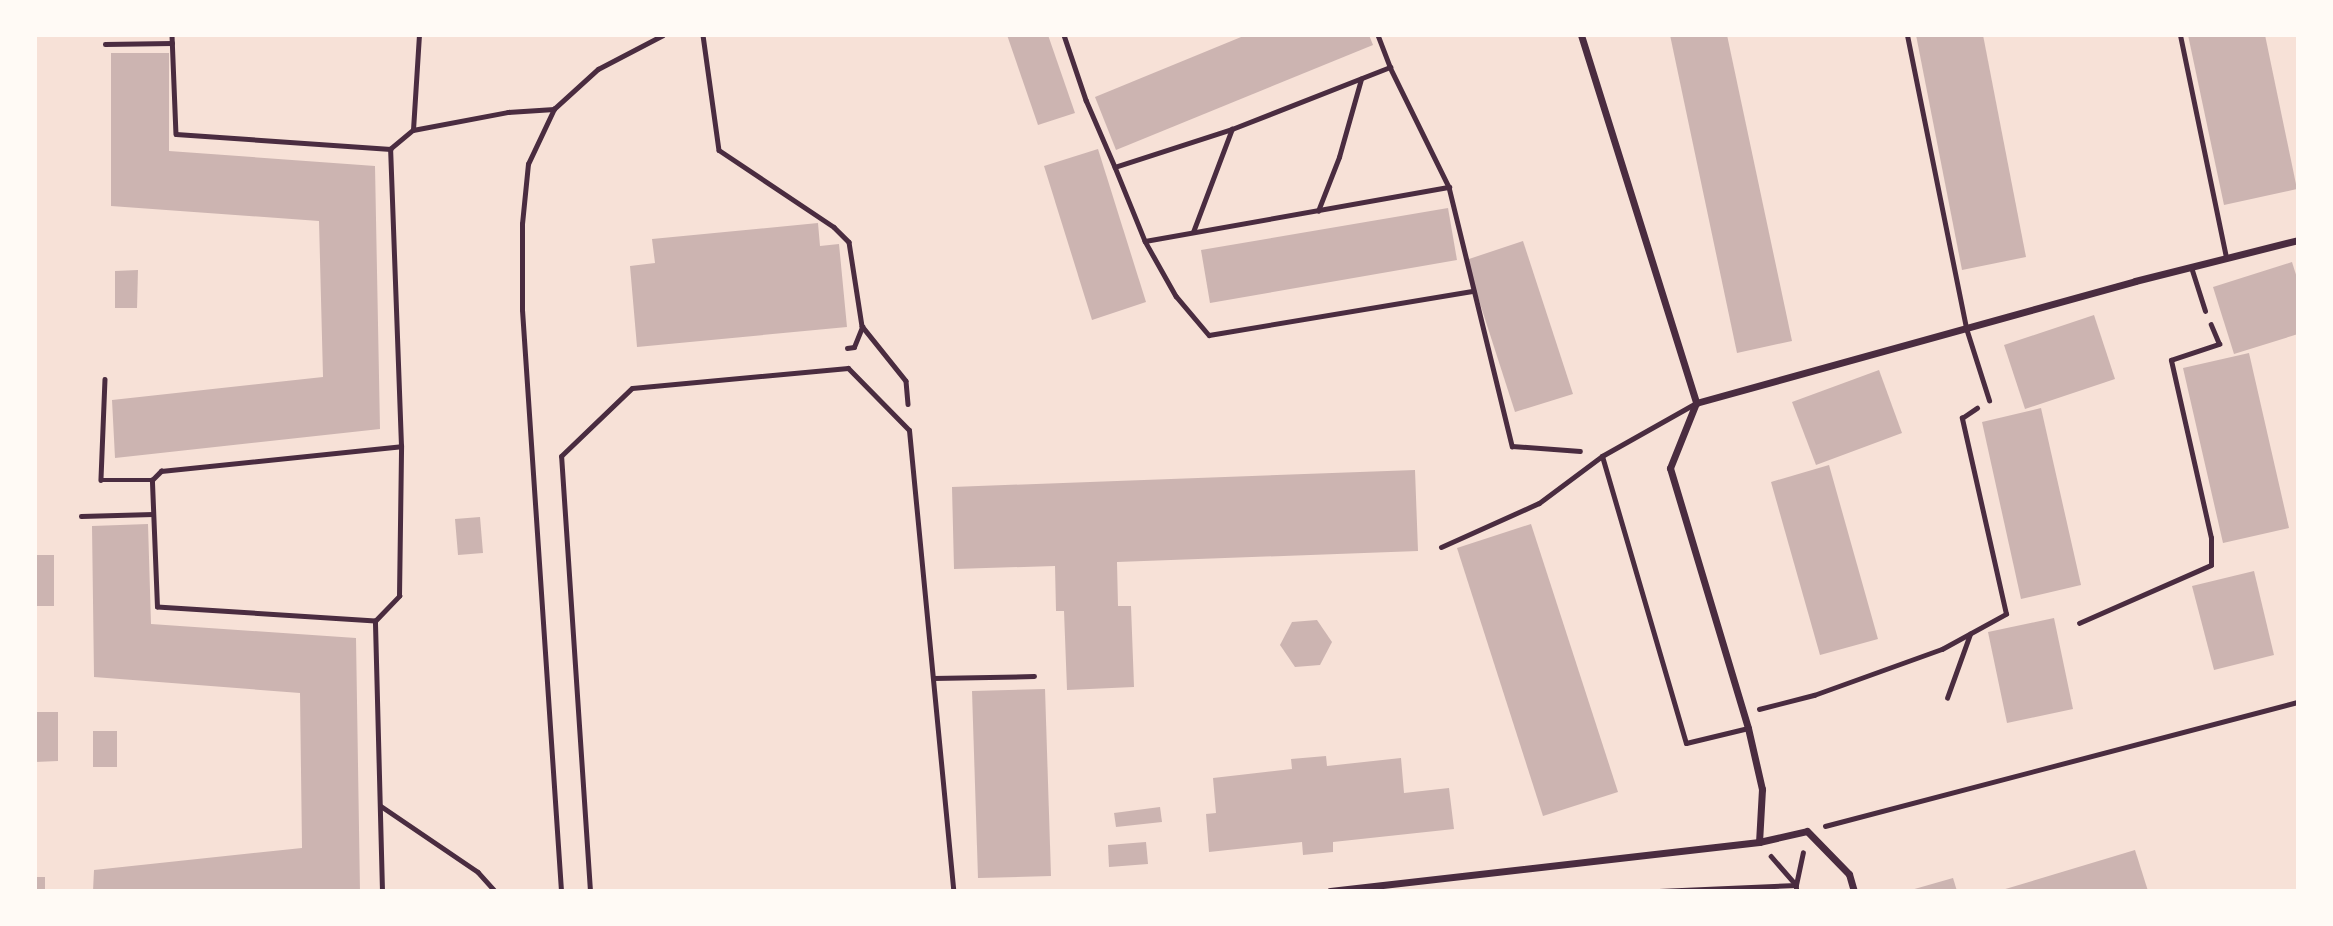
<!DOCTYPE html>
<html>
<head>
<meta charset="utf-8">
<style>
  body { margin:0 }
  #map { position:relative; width:2333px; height:926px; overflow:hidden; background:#f7e1d7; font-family:"Exo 2",sans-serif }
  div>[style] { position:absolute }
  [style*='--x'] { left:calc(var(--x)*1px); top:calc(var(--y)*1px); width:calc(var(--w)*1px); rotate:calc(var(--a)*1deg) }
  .building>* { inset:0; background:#ccb4b1 }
  .path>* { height:4.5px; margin:-2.25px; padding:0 2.25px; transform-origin:2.25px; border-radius:2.25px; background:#4a2c40 }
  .service>* { height:5px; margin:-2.5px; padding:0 2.5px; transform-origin:2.5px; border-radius:2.5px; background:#4a2c40 }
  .minor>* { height:7px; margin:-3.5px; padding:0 3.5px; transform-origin:3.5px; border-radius:3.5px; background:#4a2c40 }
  span { translate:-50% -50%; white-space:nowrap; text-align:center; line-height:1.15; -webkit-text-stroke:5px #fffaf5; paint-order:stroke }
  .frame { position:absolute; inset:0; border:37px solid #fffaf5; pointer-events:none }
</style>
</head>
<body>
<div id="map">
  <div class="building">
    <i style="clip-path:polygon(1007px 35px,1048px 35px,1075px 113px,1038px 125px)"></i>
    <i style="clip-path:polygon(1246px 35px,1369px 35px,1373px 45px,1116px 150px,1095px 97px)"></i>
    <i style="clip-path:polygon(1670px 35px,1727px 35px,1792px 341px,1737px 353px)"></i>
    <i style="clip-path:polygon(1916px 35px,1983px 35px,2026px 257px,1962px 270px)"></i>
    <i style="clip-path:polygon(2188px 35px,2265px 35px,2297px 189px,2224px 205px)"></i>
    <i style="clip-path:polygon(111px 53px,169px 53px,169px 151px,375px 166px,380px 429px,115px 458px,112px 400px,323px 377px,319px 221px,111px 206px)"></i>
    <i style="clip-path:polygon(1098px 149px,1146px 302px,1092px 320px,1044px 166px)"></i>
    <i style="clip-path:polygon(1448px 208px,1457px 260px,1210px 303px,1201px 250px)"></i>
    <i style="clip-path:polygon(818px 223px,820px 246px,839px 244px,847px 327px,637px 347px,630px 266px,655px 263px,652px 239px)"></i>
    <i style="clip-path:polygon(1523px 241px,1573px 394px,1515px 412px,1466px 260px)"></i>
    <i style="clip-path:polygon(2292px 262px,2298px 281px,2298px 334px,2234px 354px,2213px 287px)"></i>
    <i style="clip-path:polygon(138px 270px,137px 308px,115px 308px,115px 271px)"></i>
    <i style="clip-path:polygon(2094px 315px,2115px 379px,2025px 409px,2004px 345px)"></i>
    <i style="clip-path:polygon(2249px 353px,2289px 528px,2223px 543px,2183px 368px)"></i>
    <i style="clip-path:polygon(1879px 370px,1902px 433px,1816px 465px,1792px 402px)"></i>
    <i style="clip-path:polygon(2041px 408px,2081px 585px,2021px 599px,1982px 422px)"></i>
    <i style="clip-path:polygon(1829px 465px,1878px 639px,1820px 655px,1771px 482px)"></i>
    <i style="clip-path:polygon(1415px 470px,1418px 551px,1117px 562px,1118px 606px,1131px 606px,1134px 687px,1067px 690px,1064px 611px,1056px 611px,1055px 566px,954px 569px,952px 487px)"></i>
    <i style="clip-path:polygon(480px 517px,483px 553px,458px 555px,455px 519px)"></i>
    <i style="clip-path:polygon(148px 524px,151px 624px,356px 638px,360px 891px,93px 891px,94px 870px,302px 848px,300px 693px,94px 677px,92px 526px)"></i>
    <i style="clip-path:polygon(1531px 524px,1618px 792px,1543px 816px,1457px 548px)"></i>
    <i style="clip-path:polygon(35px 555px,54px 555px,54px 606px,35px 606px)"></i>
    <i style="clip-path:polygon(2254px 571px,2274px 655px,2214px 670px,2192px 586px)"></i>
    <i style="clip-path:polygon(2054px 618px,2073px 709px,2007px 723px,1988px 632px)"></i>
    <i style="clip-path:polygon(1317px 620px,1332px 642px,1320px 665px,1295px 667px,1280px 645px,1292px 622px)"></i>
    <i style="clip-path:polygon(1045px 689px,1051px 876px,978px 878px,972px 691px)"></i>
    <i style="clip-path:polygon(35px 712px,58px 712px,58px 761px,35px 762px)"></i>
    <i style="clip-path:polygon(93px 731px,117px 731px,117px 767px,93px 767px)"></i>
    <i style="clip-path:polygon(1326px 756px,1327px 766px,1401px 758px,1404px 793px,1449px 788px,1454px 829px,1333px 842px,1333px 852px,1303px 855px,1302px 842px,1209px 852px,1206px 814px,1216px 813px,1213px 778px,1292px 769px,1291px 759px)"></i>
    <i style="clip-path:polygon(1160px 807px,1162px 822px,1116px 827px,1114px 813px)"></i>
    <i style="clip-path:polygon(1146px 842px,1148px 864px,1109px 867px,1108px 845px)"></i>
    <i style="clip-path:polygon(2135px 850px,2148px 891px,2002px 891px,2002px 890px)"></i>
    <i style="clip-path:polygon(35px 877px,45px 877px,45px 891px,35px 891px)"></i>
    <i style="clip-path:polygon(1953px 878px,1957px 891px,1911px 891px,1911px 890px)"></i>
  </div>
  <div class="path">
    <i style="--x:172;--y:35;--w:99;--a:87.7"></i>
    <i style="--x:176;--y:134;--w:215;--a:4"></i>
    <i style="--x:703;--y:35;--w:116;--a:82.1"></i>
    <i style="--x:719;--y:150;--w:138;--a:33.8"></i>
    <i style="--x:834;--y:227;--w:21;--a:45"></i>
    <i style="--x:849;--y:242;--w:85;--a:81.2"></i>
    <i style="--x:862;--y:326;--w:70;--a:51.3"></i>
    <i style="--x:906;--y:381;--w:23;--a:85"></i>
    <i style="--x:1064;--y:35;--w:69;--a:71.3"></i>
    <i style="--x:1086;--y:100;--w:73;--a:66.6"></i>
    <i style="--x:1115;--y:167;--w:123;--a:-18"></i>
    <i style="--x:1232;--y:129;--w:170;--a:-21.4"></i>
    <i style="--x:1378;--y:35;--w:34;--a:69"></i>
    <i style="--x:1390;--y:67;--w:134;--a:63.8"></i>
    <i style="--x:1449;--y:187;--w:267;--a:76.3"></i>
    <i style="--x:1512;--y:446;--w:68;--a:4.2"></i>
    <i style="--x:105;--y:44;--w:67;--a:-0.9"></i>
    <i style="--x:413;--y:130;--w:97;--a:-10.7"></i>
    <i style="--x:508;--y:112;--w:46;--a:-3.7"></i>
    <i style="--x:1115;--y:167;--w:80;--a:67.9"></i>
    <i style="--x:1145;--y:241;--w:309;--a:-10.1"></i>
    <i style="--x:1318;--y:211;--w:58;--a:-68.7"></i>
    <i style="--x:1339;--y:157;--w:81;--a:-74.2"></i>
    <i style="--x:1193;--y:232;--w:110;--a:-69.3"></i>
    <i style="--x:1145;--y:241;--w:63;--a:60.6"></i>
    <i style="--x:1176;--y:296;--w:51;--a:49.8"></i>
    <i style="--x:1209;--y:335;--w:268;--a:-9.5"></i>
    <i style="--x:847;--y:348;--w:7;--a:-8"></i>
    <i style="--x:854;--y:347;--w:22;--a:-68"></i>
    <i style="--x:105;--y:379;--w:101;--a:92.3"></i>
    <i style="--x:101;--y:480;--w:51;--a:0"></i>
    <i style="--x:81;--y:516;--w:72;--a:-1.6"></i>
    <i style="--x:375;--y:621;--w:218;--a:-176.3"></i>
    <i style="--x:157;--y:607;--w:127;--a:-92.3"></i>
    <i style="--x:152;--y:480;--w:13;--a:-45"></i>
    <i style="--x:161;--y:471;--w:241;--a:-5.9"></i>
    <i style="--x:2079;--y:623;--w:144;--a:-23.7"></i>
    <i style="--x:2211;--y:565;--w:27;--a:-90"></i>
    <i style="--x:2211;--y:538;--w:182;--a:-102.7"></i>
    <i style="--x:2171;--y:360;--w:51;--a:-18.4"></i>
    <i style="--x:2219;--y:344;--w:21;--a:-113"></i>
    <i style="--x:1947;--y:698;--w:68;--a:-70.2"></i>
    <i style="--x:1759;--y:709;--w:57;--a:-14.3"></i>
    <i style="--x:1814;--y:695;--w:136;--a:-19.8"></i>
    <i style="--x:1942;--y:649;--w:73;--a:-28.7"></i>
    <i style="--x:2006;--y:614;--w:201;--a:-102.7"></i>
    <i style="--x:1962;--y:418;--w:18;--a:-34"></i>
    <i style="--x:381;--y:806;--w:117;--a:34.2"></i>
    <i style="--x:478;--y:872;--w:25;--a:48"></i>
    <i style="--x:1825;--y:826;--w:489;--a:-14.7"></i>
    <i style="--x:1771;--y:856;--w:38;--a:49"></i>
    <i style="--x:1796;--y:885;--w:6;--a:81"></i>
    <i style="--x:382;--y:891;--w:270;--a:-91.5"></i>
    <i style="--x:375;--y:621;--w:35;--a:-46"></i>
    <i style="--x:399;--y:596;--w:150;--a:-89.2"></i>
    <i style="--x:401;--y:446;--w:297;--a:-92.1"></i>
    <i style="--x:390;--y:149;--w:30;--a:-40"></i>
    <i style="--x:413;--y:130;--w:95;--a:-86.4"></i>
    <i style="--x:561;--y:891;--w:582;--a:-93.84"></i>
    <i style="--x:522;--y:310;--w:86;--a:-90"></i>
    <i style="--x:522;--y:224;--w:60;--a:-84.3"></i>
    <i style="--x:528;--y:164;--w:61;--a:-64.7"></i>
    <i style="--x:554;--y:109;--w:59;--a:-42.3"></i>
    <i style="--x:598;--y:69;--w:73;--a:-27.6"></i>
    <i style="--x:1659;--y:891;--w:137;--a:-2.5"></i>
    <i style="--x:1796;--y:885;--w:33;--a:-78"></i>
  </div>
  <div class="service">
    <i style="--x:1907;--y:35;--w:299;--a:78.6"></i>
    <i style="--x:1966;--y:328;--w:76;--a:72.3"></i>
    <i style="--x:2180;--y:35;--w:228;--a:78.3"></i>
    <i style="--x:2191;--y:267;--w:46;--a:72.3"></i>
    <i style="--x:1696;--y:403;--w:108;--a:150.6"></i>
    <i style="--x:1602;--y:456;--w:299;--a:73.7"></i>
    <i style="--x:1686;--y:743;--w:64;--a:-13.6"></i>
    <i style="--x:1441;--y:547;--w:107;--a:-24.2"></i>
    <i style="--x:1539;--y:503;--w:79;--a:-36.7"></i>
    <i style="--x:933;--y:678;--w:101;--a:-1.1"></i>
    <i style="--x:590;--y:891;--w:436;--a:-93.8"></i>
    <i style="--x:561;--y:456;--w:98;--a:-43.8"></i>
    <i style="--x:632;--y:388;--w:217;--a:-5.3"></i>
    <i style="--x:848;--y:368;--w:87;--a:45.5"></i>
    <i style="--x:909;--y:430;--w:463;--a:84.5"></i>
  </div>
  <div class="minor">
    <i style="--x:1581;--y:35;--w:386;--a:72.6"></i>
    <i style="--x:1696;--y:403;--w:70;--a:111.8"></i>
    <i style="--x:1670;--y:468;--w:271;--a:73.3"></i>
    <i style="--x:1748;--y:728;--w:63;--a:77.1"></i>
    <i style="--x:1762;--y:789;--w:53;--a:93.2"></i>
    <i style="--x:1696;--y:403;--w:456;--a:-15.5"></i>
    <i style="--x:2135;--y:281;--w:168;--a:-14.1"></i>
    <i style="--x:1330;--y:891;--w:432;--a:-6.5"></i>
    <i style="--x:1759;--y:842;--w:49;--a:-12.9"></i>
    <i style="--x:1807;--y:831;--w:60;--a:45.7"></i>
    <i style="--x:1849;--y:874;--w:18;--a:74"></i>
  </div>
  <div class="frame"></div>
</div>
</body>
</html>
